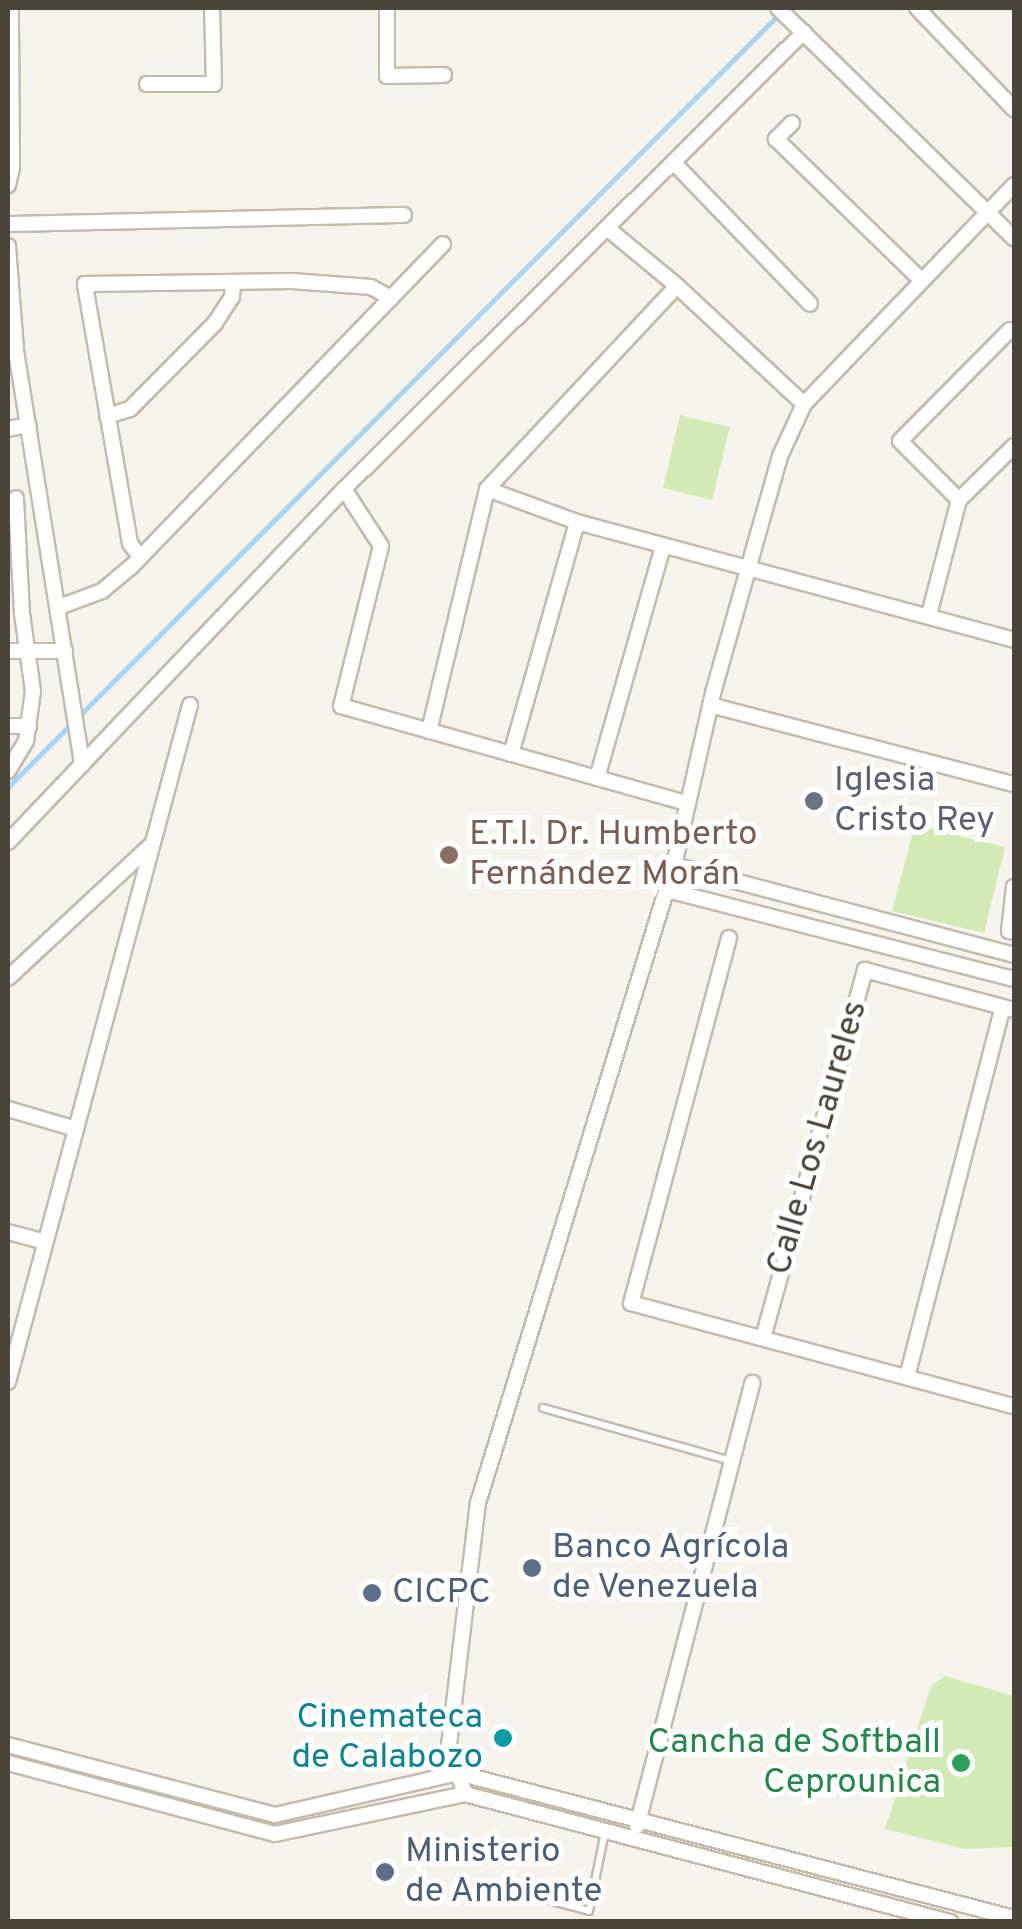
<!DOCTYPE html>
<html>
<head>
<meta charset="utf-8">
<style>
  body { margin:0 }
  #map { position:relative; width:1022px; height:1929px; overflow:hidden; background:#f6f3ec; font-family:Overpass,sans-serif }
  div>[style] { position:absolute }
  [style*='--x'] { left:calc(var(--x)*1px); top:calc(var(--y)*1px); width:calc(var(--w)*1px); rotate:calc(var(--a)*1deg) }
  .green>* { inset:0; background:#d2eab5 }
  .stream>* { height:5px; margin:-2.5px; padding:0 2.5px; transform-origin:2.5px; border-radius:2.5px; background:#a9d4f2 }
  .roads { filter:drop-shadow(2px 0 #c2bbae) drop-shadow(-2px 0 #c2bbae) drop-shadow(0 2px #c2bbae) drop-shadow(0 -2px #c2bbae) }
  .service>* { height:6px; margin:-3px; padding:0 3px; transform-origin:3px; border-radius:3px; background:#fff }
  .minor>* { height:14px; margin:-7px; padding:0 7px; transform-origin:7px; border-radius:7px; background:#fff }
  .dots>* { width:28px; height:28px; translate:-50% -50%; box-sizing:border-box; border:5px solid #fff; border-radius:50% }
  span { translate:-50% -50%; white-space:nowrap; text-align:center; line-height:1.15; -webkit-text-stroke:10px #fff; paint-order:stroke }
  .worship-label { font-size:35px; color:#5b616d }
  .left { translate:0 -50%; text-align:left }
  .education-label { font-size:35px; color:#785e54 }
  .street-label { font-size:35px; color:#4b4439 }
  .service-label { font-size:35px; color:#4e5e75 }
  .culture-label { font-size:35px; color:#0d838f }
  .right { translate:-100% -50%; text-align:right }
  .leisure-label { font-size:35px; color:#27864d }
  .frame { position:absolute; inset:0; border:10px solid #4b4439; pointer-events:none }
</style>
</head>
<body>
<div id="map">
  <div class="green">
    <i style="clip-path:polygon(680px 415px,730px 427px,712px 500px,663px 488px)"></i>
    <i style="clip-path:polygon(915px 825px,1005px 847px,984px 933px,892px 911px)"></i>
    <i style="clip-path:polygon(945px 1676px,1014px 1696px,1014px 1847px,964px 1849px,885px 1829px,931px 1686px)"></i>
  </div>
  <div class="stream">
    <i style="--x:8;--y:787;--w:1092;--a:-45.07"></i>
  </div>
  <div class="roads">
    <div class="service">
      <i style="--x:543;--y:1408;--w:195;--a:15.7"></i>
      <i style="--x:504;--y:1888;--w:88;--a:15.1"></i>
      <i style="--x:589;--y:1911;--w:81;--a:-78.6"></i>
    </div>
    <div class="minor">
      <i style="--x:387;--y:8;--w:68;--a:90"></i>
      <i style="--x:387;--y:76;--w:57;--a:-1"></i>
      <i style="--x:778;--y:8;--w:330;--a:44.3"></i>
      <i style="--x:917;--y:8;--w:140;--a:46.2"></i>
      <i style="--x:147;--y:84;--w:67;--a:0"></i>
      <i style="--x:214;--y:84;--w:76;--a:-91.5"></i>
      <i style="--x:792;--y:123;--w:23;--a:135"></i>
      <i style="--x:776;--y:139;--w:202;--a:44.2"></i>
      <i style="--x:673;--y:162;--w:197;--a:46"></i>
      <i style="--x:8;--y:185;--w:18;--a:-77"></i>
      <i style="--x:12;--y:167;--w:159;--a:-90.4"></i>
      <i style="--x:8;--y:224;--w:396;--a:-1.3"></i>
      <i style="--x:607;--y:228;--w:91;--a:39.6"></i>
      <i style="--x:677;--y:286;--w:173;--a:42.9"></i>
      <i style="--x:8;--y:246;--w:105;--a:85.6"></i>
      <i style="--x:16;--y:351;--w:419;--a:80.9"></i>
      <i style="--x:677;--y:286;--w:278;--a:133.1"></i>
      <i style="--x:487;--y:489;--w:96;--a:20.1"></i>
      <i style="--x:577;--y:522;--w:453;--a:15.1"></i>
      <i style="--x:107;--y:416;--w:24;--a:-17"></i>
      <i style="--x:130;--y:409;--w:121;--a:-45.3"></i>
      <i style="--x:215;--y:323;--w:31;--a:-57"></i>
      <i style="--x:232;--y:297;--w:15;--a:-86"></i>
      <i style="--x:8;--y:429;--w:21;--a:-11"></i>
      <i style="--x:344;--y:489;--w:68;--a:57"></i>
      <i style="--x:381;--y:546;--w:165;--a:104"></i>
      <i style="--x:341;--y:706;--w:358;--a:15.7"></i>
      <i style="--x:959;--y:500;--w:83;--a:-135"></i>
      <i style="--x:900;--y:441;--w:156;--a:-45.3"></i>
      <i style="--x:140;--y:557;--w:17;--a:-126"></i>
      <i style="--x:130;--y:543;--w:263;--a:-99.9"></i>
      <i style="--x:85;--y:284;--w:207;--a:-0.8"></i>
      <i style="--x:292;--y:281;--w:79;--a:4.3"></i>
      <i style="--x:371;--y:287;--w:23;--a:29"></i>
      <i style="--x:59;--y:607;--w:46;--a:-20.4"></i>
      <i style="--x:102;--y:591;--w:38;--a:-40"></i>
      <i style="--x:131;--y:567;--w:449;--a:-46"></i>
      <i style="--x:929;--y:615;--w:119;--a:-75.4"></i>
      <i style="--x:959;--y:500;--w:77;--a:-44.5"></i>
      <i style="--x:8;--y:651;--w:57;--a:0"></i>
      <i style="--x:710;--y:705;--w:314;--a:14.6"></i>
      <i style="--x:8;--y:726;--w:21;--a:0"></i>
      <i style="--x:429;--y:731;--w:249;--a:-76.5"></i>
      <i style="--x:511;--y:754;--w:241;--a:-74.1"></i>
      <i style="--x:8;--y:771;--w:35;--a:-59"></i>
      <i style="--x:26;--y:741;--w:50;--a:-82"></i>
      <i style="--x:33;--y:691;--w:78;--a:-98.1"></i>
      <i style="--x:22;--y:614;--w:116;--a:-93"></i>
      <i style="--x:597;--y:778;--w:241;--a:-74.1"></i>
      <i style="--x:8;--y:842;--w:487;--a:-46.4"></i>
      <i style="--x:344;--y:489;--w:648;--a:-44.81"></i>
      <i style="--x:674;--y:865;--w:352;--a:14.8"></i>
      <i style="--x:1014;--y:887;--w:44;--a:96.5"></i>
      <i style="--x:1009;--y:931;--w:5;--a:11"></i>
      <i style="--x:667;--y:890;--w:358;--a:14.4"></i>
      <i style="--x:729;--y:938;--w:378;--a:105"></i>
      <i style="--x:631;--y:1303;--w:397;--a:15.1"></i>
      <i style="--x:8;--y:978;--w:194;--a:-42.9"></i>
      <i style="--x:8;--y:1109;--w:71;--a:16.4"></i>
      <i style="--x:8;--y:1232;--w:38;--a:15"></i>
      <i style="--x:763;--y:1338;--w:382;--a:-74.5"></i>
      <i style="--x:865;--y:970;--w:154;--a:15"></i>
      <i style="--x:907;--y:1377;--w:382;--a:-75.5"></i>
      <i style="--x:8;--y:1382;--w:701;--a:-74.95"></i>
      <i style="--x:8;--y:1745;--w:276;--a:14.7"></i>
      <i style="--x:275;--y:1815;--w:188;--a:-12.9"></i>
      <i style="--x:458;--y:1773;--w:575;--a:14.62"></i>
      <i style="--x:8;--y:1763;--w:276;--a:14.9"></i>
      <i style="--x:275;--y:1834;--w:194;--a:-11.9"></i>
      <i style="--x:465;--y:1794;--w:502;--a:14.78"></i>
      <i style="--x:465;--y:1794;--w:52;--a:-108.1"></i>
      <i style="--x:449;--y:1745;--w:244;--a:-83.2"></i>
      <i style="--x:478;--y:1503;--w:667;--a:-72.92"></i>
      <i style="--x:674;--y:865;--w:176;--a:-77.2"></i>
      <i style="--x:713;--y:693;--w:246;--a:-74.2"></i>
      <i style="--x:780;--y:456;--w:57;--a:-65.2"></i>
      <i style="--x:804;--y:404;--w:303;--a:-46.2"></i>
      <i style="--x:637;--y:1826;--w:458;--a:-75.4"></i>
    </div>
  </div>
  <div class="dots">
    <i style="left:814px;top:801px;background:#6b7280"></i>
    <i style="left:449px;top:855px;background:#8d6e63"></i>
    <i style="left:532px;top:1568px;background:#5c6f8a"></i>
    <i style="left:372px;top:1593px;background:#5c6f8a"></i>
    <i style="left:503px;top:1738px;background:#0f9aa8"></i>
    <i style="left:961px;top:1763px;background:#2e9e5b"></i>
    <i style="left:385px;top:1872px;background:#5c6f8a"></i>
  </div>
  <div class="worship-label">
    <span class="left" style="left:834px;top:801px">Iglesia<br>Cristo Rey</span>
  </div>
  <div class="education-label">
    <span class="left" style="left:469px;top:855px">E.T.I. Dr. Humberto<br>Fernández Morán</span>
  </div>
  <div class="street-label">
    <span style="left:818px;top:1138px;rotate:-74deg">Calle Los Laureles</span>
  </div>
  <div class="service-label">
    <span class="left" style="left:552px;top:1568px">Banco Agrícola<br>de Venezuela</span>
    <span class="left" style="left:392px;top:1593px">CICPC</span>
    <span class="left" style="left:405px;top:1872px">Ministerio<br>de Ambiente</span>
  </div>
  <div class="culture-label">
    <span class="right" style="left:483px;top:1738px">Cinemateca<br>de Calabozo</span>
  </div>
  <div class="leisure-label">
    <span class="right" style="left:941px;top:1763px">Cancha de Softball<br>Ceprounica</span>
  </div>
  <div class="frame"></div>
</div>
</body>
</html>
